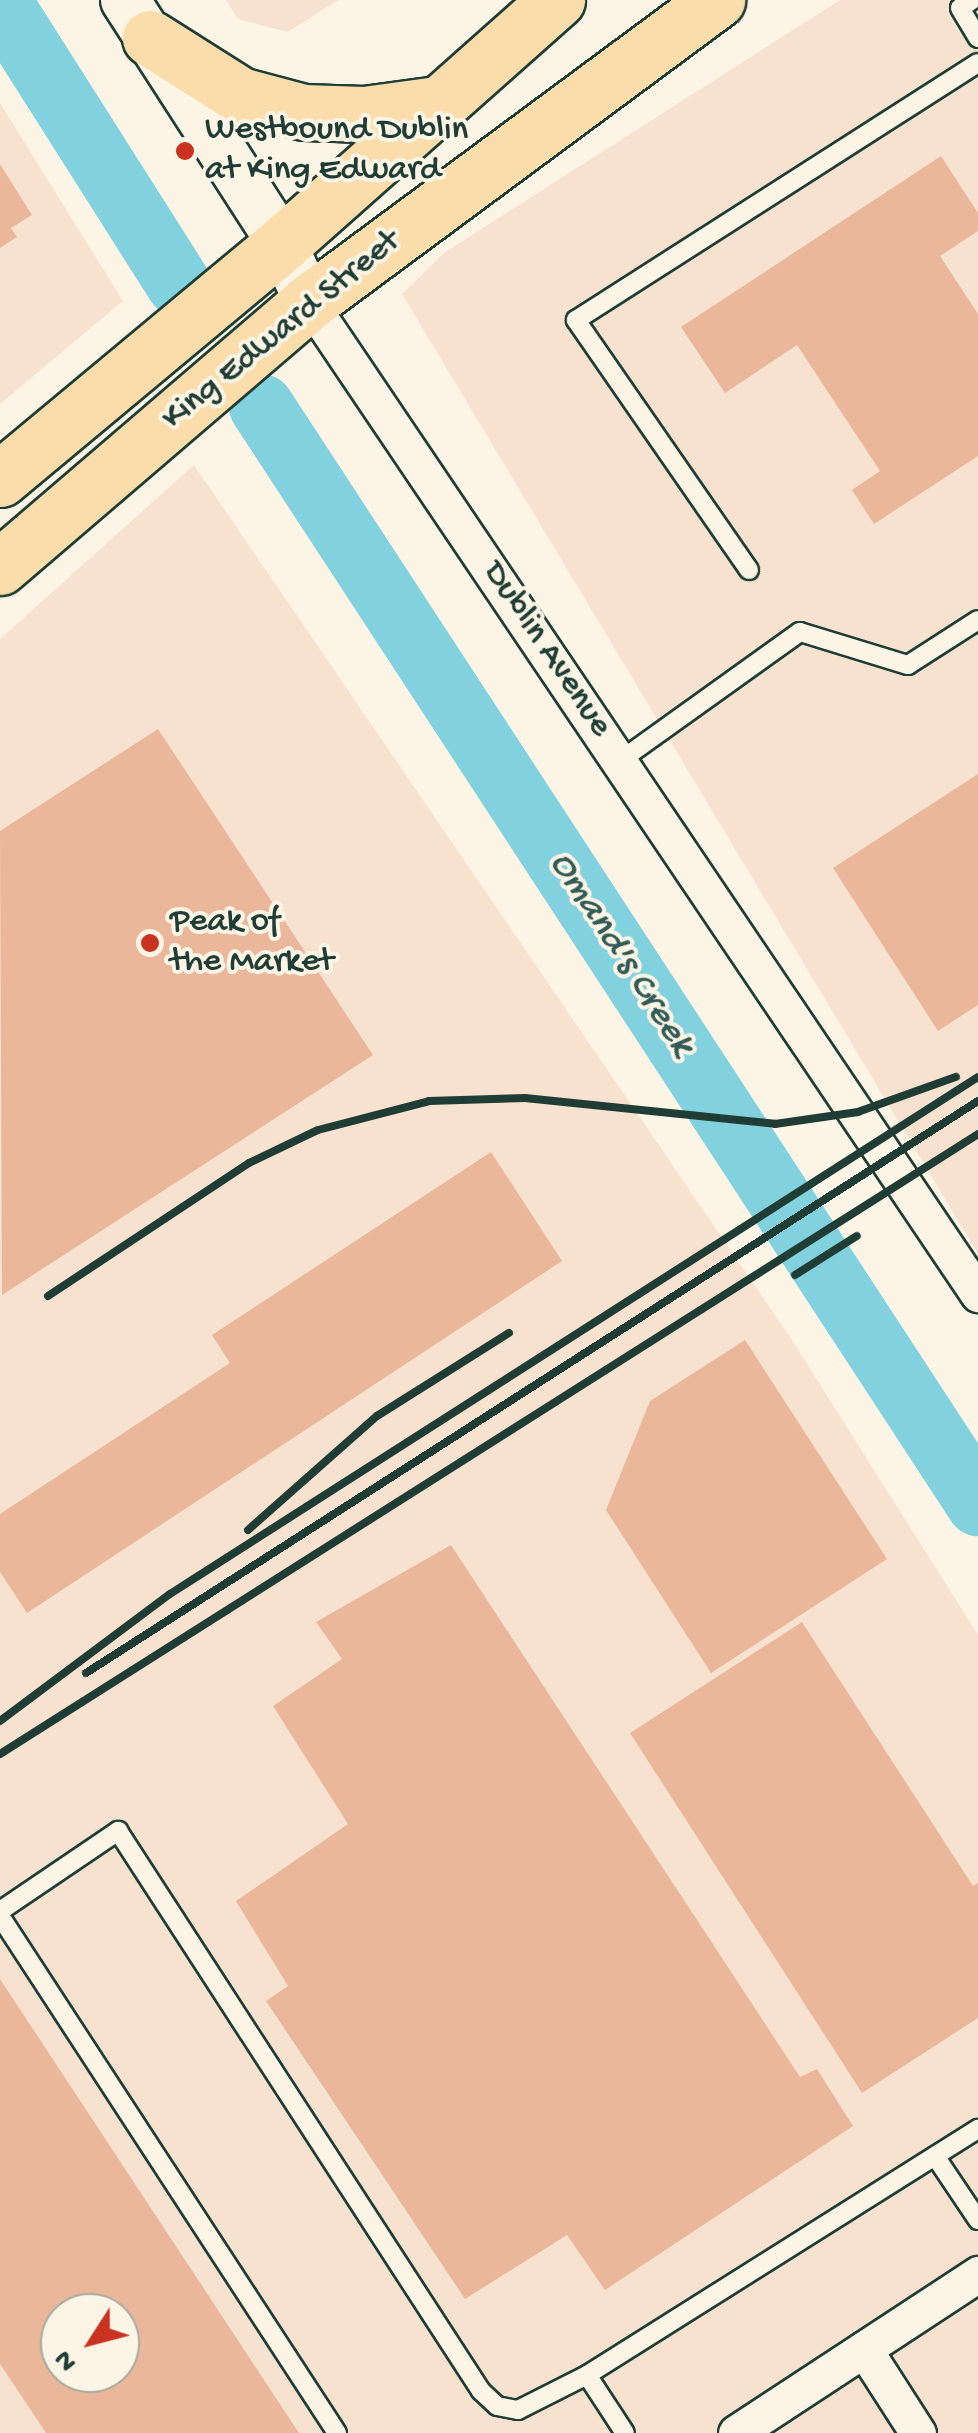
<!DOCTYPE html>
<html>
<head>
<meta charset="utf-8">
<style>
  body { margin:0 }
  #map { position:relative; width:978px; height:2433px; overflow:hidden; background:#fcf5e5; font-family:"Gochi Hand",sans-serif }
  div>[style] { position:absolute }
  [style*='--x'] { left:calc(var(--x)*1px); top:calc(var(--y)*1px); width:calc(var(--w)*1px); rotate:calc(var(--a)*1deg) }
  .built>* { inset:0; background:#f7e2cf }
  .river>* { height:65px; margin:-32.5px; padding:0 32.5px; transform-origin:32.5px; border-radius:32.5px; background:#82d1df }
  .building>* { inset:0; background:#eab79b }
  .roads { filter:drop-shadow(2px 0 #1f3d34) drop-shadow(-2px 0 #1f3d34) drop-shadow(0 2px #1f3d34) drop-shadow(0 -2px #1f3d34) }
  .service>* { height:18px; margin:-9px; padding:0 9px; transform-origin:9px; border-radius:9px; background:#fcf5e5 }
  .minor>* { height:35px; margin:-17.5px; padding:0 17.5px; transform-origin:17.5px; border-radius:17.5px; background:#fcf5e5 }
  .secondary>* { height:48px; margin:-24px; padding:0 24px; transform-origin:24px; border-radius:24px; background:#fcf5e5 }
  .primary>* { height:55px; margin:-27.5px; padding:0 27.5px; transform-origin:27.5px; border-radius:27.5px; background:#faddab }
  .rail>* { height:8px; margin:-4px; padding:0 4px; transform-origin:4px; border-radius:4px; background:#1f3d34 }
  .dots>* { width:28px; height:28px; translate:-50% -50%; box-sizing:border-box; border:5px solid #fcf5e5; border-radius:50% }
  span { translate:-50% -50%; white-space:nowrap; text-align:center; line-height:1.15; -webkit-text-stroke:8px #fcf5e5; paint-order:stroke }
  .poi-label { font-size:35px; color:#1f3d34 }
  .left { translate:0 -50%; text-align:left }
  .street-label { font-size:35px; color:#1f3d34 }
  .water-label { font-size:38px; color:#335b56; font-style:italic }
  .north { position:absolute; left:40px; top:2293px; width:100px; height:100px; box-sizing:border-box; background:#fcf5e5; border:2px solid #a4ab9e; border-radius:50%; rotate:234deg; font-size:28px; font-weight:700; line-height:40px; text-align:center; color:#1f3d34 }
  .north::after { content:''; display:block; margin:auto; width:35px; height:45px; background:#c8321e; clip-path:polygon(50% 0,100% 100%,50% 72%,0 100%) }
</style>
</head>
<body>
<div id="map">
  <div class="built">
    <i style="clip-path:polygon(226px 0,338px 0,288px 32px,238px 19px)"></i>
    <i style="clip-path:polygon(840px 0,978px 0,978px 1254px,402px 294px,444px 253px)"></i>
    <i style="clip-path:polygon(0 103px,123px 301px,0 404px)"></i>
    <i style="clip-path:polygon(evenodd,194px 465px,792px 1340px,978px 1635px,978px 2433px,0 2433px,0 639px,194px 465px,60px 2313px,120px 2313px,120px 2373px,60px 2373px,60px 2313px)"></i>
  </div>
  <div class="river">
    <i style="--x:0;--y:3;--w:332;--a:57.6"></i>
    <i style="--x:261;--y:406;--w:1311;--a:56.83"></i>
  </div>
  <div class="building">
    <i style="clip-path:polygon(941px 156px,978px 213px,978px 231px,940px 256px,978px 314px,978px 456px,874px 524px,852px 490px,880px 471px,797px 345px,725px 393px,681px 327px)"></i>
    <i style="clip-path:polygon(0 164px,32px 215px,11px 228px,17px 237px,0 248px)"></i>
    <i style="clip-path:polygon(158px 729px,373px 1055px,2px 1295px,0 831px)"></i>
    <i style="clip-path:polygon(978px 774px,978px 1005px,938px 1031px,833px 868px)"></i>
    <i style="clip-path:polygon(491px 1152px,562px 1261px,27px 1613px,0 1572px,0 1514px,230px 1363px,212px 1335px)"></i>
    <i style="clip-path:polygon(745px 1340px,887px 1559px,711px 1673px,606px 1510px,650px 1401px)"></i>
    <i style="clip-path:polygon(451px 1545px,800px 2077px,817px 2069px,853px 2126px,605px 2290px,567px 2235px,465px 2299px,266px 2001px,288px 1986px,236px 1901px,348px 1824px,273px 1706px,342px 1659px,316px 1622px)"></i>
    <i style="clip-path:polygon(802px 1622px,973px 1886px,978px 1883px,978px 2018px,862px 2093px,630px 1733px)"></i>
    <i style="clip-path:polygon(evenodd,0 1979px,299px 2433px,46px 2433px,0 2364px,0 1979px,60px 2313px,120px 2313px,120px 2373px,60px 2373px,60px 2313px)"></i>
  </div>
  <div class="roads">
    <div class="service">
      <i style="--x:972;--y:0;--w:14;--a:146"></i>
      <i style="--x:960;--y:8;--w:35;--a:59"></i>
      <i style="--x:749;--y:570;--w:304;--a:-124.7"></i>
      <i style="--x:576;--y:320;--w:477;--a:-32.6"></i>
      <i style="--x:621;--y:760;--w:220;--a:-35.6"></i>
      <i style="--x:800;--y:632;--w:113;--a:17"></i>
      <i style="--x:908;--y:665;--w:83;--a:-32.7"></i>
      <i style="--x:0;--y:1911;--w:143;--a:-34.1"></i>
      <i style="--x:118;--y:1831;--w:667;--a:57.05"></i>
      <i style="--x:481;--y:2391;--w:22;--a:43"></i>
      <i style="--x:497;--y:2406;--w:21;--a:11"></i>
      <i style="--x:518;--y:2410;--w:77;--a:-26.9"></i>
      <i style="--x:587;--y:2375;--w:69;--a:56.8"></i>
      <i style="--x:0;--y:1916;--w:617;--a:56.9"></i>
      <i style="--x:935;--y:2156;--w:77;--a:56.1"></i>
      <i style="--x:587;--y:2375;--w:462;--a:-32.2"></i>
    </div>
    <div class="minor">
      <i style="--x:309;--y:302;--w:1197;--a:56"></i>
      <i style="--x:864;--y:2349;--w:100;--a:57.3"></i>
      <i style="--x:736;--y:2433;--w:290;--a:-33.3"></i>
    </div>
    <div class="secondary">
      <i style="--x:125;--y:0;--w:290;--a:57.2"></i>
      <i style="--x:282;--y:244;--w:64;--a:65"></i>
    </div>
    <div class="primary">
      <i style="--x:150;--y:38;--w:107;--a:32.3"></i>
      <i style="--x:240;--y:95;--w:66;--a:14.9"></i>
      <i style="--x:304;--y:112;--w:60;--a:1.9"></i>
      <i style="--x:364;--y:114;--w:74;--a:-7.8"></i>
      <i style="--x:0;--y:479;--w:367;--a:-39.8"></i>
      <i style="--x:282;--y:244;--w:368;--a:-41.6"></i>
      <i style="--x:0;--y:567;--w:407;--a:-40.6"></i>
      <i style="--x:309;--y:302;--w:508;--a:-36.51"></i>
    </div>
  </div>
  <div class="rail">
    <i style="--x:795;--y:1275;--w:73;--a:-32.2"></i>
    <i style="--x:48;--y:1296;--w:241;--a:-33.5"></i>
    <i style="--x:249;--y:1163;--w:76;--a:-25.6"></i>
    <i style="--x:318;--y:1130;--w:115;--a:-14.6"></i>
    <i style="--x:429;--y:1101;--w:96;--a:-1.8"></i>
    <i style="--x:525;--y:1098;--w:251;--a:5.9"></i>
    <i style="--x:775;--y:1124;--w:84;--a:-8.2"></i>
    <i style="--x:858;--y:1112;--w:104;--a:-19.7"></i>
    <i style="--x:248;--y:1530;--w:172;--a:-41.5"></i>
    <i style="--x:377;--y:1416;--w:156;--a:-32.2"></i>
    <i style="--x:86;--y:1673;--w:1060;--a:-32.67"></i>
    <i style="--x:0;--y:1721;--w:212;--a:-36.8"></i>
    <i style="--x:170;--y:1594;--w:959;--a:-32.61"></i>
    <i style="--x:0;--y:1754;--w:1158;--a:-32.37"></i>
  </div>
  <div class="dots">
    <i style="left:185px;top:151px;background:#c8321e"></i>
    <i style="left:150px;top:943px;background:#c8321e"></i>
  </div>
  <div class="poi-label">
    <span class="left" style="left:205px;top:151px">Westbound Dublin<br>at King Edward</span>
    <span class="left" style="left:170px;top:943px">Peak of<br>the Market</span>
  </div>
  <div class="street-label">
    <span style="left:282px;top:331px;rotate:-39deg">King Edward Street</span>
    <span style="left:546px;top:650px;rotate:56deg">Dublin Avenue</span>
  </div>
  <div class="water-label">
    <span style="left:620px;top:955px;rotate:57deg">Omand's Creek</span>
  </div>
  <div class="north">N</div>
</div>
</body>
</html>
